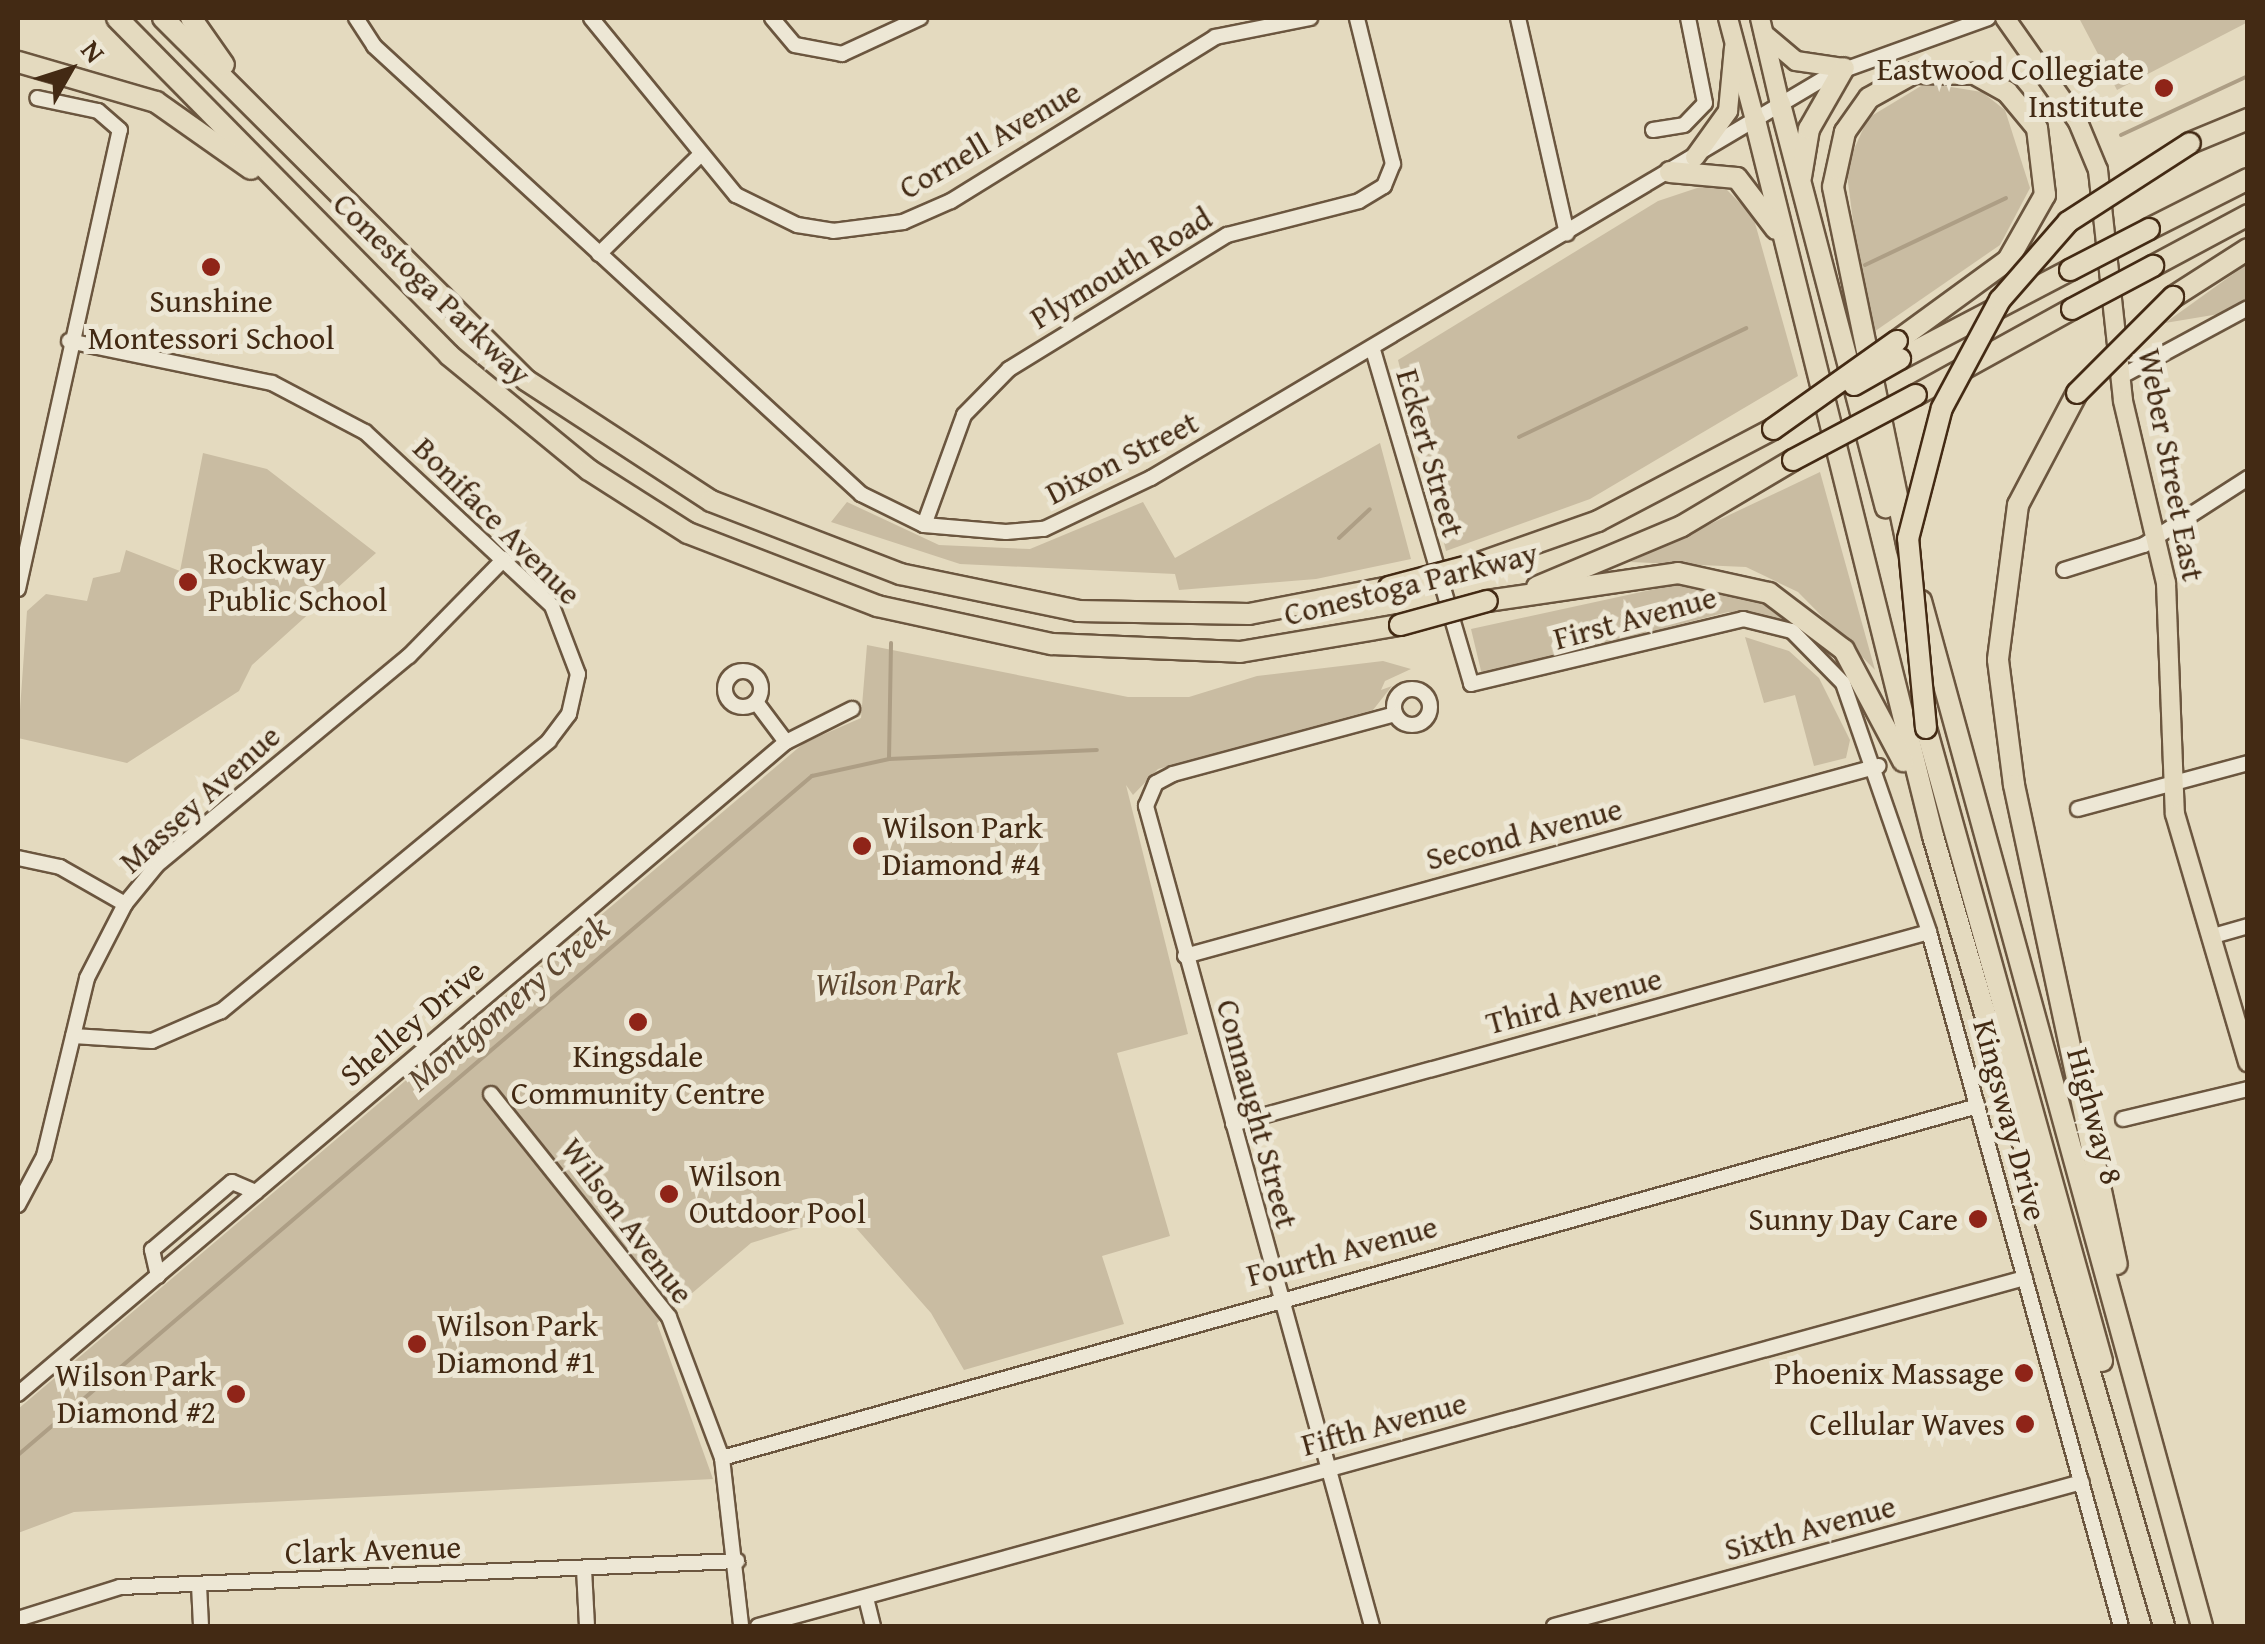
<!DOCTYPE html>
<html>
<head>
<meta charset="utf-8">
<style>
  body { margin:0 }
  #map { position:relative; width:2265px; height:1644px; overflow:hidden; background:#e4dabf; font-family:"Gentium Book Plus",serif }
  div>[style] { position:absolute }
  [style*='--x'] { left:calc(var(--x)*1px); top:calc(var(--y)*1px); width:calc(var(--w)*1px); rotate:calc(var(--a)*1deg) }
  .green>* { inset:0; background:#c9bca2 }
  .stream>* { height:4px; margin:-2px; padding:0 2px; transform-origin:2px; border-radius:2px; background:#ad9e85 }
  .roads { filter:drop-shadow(2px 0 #6b563f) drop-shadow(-2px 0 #6b563f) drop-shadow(0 2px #6b563f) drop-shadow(0 -2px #6b563f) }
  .minor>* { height:14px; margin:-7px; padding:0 7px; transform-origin:7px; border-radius:7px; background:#ede7d5 }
  .minor>.ring { margin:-7px; padding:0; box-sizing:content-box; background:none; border:14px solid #ede7d5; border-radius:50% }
  .major>* { height:18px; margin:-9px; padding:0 9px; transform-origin:9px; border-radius:9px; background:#e4dabf }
  .highway>* { height:20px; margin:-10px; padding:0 10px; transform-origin:10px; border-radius:10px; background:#e4dabf }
  .bridges { filter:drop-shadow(2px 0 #432a14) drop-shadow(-2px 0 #432a14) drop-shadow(0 2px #432a14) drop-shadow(0 -2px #432a14) }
  .highway-bridge>* { height:20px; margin:-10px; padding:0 10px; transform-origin:10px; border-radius:10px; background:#e4dabf }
  .dots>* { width:28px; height:28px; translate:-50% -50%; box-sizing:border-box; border:5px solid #ede7d5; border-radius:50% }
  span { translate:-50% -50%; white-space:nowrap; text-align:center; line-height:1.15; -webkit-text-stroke:10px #ede7d5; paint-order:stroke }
  .poi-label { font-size:32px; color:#432a14 }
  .right { translate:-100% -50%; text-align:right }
  .left { translate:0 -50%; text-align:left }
  .street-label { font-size:32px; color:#432a14 }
  .park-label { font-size:32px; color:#5e4730; font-style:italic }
  .water-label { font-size:35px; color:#5e4730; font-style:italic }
  .frame { position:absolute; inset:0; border:20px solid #432a14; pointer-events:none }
  .north { position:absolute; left:20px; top:20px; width:100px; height:100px; -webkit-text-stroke:8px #ede7d5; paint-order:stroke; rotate:51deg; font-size:28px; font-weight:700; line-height:40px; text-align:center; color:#432a14 }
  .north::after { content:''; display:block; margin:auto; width:35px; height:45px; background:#432a14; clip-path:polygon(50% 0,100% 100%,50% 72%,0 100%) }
</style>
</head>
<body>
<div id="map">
  <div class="green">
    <i style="clip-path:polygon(2079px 18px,2247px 18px,2248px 22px,2117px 90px)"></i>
    <i style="clip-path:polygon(1926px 83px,1982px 92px,2005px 110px,2030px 188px,2000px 245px,1868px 336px,1846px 167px,1868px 118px)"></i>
    <i style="clip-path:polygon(1718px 181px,1753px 216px,1798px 376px,1590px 499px,1446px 551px,1398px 360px,1658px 201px)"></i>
    <i style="clip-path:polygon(2247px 264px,2247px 299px,2225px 313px,2165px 323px)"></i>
    <i style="clip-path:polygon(1380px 443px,1411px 559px,1316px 579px,1179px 590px,1175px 574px,960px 564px,831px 522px,847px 502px,939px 545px,1030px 549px,1143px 502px,1175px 558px)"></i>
    <i style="clip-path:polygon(203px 453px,267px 469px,376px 553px,252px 665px,239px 691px,127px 763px,18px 738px,27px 611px,46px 594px,87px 601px,93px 578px,120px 572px,126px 550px,180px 571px)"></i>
    <i style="clip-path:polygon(1820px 472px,1875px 670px,1798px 592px,1746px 567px,1630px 562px)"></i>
    <i style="clip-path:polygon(1678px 584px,1776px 606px,1830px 649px,1769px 616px,1728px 612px,1482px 675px,1471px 629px)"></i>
    <i style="clip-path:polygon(1745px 637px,1789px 651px,1819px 678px,1850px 740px,1846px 758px,1814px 766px,1795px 695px,1764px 703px)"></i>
    <i style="clip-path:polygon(867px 645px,1128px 697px,1189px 697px,1257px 676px,1383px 661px,1411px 669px,1385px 681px,1381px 690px,1392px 686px,1373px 710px,1158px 769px,1133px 795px,1126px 785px,1188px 1034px,1117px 1053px,1170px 1236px,1102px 1256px,1124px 1324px,964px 1370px,931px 1313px,849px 1220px,832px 1218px,751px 1243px,657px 1323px,713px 1479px,74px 1512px,18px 1533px,18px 1409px,804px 743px,861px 718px)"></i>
  </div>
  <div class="stream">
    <i style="--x:2121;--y:135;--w:140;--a:-24.9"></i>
    <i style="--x:1865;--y:265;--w:156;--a:-25.4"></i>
    <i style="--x:1519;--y:437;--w:252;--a:-25.6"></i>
    <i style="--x:1339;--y:538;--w:42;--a:-43.1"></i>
    <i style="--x:889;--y:759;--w:116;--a:-89"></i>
    <i style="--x:18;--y:1455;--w:1045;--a:-40.54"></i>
    <i style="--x:812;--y:776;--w:79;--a:-12.4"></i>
    <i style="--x:889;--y:759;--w:208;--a:-2.5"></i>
  </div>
  <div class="roads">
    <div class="minor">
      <i style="--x:356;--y:18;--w:33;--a:57"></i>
      <i style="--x:374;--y:46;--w:662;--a:42.61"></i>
      <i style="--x:861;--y:494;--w:70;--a:26.2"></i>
      <i style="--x:924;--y:525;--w:82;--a:4.9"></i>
      <i style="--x:1006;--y:532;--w:38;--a:-5"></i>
      <i style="--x:1044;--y:529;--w:119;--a:-25.5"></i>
      <i style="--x:1151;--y:478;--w:790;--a:-30.69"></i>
      <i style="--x:1830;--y:75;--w:168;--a:-19.8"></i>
      <i style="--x:591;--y:18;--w:229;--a:50.7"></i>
      <i style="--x:736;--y:195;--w:68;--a:26.2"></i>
      <i style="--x:797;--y:225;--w:36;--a:9"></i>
      <i style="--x:833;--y:231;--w:71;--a:-7.3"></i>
      <i style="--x:903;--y:222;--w:52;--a:-23.6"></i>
      <i style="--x:951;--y:201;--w:311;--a:-31.8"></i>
      <i style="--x:1215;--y:37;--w:97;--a:-11.3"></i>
      <i style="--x:772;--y:18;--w:35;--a:50"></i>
      <i style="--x:795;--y:45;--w:48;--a:10.8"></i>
      <i style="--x:842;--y:54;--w:86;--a:-24.8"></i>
      <i style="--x:1518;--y:18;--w:221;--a:77.2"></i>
      <i style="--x:1653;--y:130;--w:31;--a:-9"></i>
      <i style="--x:1684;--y:125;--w:30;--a:-46"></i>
      <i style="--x:1705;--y:103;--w:87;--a:-101.3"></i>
      <i style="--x:599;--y:254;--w:140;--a:-44.4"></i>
      <i style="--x:69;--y:341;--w:207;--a:11.7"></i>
      <i style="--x:272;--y:383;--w:105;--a:27.8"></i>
      <i style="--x:365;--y:432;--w:255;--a:42.9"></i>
      <i style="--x:552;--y:606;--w:73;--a:69.1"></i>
      <i style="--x:578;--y:674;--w:41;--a:102.7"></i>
      <i style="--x:569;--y:714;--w:34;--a:127"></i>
      <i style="--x:549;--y:741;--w:425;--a:140.5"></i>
      <i style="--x:221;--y:1011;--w:75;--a:156.5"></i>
      <i style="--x:152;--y:1041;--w:79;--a:-176.4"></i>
      <i style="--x:1373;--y:350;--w:348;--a:73.6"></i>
      <i style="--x:1471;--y:684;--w:280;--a:-13.4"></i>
      <i style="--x:1743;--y:619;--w:50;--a:13.8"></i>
      <i style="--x:1792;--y:631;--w:73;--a:45.6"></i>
      <i style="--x:1843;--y:683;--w:263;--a:70.9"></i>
      <i style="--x:1929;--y:932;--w:720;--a:74.54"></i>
      <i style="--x:2120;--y:377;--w:145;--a:-28.3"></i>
      <i style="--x:924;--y:525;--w:117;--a:-70"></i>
      <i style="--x:964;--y:415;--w:64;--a:-45.6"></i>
      <i style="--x:1009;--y:369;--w:256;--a:-31.6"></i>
      <i style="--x:1227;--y:235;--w:136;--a:-14.4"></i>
      <i style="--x:1359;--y:201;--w:29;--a:-31"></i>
      <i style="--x:1384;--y:186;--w:24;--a:-68"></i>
      <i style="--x:1393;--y:164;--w:150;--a:-103.9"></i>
      <i style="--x:2064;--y:570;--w:84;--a:-17.4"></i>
      <i style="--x:2144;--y:545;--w:124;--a:-32.8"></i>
      <i style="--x:18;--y:589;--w:470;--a:-77.5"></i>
      <i style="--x:120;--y:130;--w:29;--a:-139"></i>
      <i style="--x:98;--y:111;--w:62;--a:-168"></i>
      <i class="ring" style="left:725px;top:671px;width:22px;height:22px"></i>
      <i class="ring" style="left:1394px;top:689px;width:22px;height:22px"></i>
      <i style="--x:756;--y:702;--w:50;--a:53.1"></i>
      <i style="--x:2078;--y:809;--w:176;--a:-15.1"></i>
      <i style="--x:18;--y:858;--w:43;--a:12.1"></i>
      <i style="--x:60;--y:867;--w:75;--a:29.6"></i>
      <i style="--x:2213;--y:936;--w:36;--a:-16"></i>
      <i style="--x:1185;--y:956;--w:719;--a:-15.33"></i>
      <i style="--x:491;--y:1094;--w:285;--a:51.4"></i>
      <i style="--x:669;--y:1317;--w:151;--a:69.4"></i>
      <i style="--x:722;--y:1458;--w:169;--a:83.5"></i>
      <i style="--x:2123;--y:1119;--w:129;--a:-13.5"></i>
      <i style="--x:1233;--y:1124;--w:722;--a:-15.42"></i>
      <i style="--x:18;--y:1205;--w:55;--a:-62"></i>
      <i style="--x:44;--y:1156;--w:183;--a:-76.4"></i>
      <i style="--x:87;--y:978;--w:83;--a:-62.8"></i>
      <i style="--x:125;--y:904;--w:50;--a:-50.6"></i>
      <i style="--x:157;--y:865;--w:327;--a:-39.7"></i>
      <i style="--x:409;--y:656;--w:136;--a:-45.6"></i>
      <i style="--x:158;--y:1276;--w:27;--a:-103"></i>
      <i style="--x:152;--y:1250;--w:105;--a:-40.4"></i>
      <i style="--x:232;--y:1182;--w:26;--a:23"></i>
      <i style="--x:18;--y:1394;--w:1007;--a:-40.33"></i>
      <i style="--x:786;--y:742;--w:74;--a:-26.6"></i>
      <i style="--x:722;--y:1458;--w:1304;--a:-15.66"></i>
      <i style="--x:584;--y:1569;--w:57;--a:87"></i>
      <i style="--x:199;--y:1585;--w:41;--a:87.2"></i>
      <i style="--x:866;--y:1598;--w:29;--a:76"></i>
      <i style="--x:18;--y:1619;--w:107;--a:-17.4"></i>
      <i style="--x:120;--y:1587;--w:618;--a:-2.41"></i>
      <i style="--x:758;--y:1626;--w:1314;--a:-15.36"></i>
      <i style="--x:1372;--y:1626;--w:851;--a:-105.41"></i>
      <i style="--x:1146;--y:806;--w:25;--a:-67"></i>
      <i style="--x:1156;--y:783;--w:19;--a:-28"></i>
      <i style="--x:1173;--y:774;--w:230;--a:-15.1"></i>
      <i style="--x:1554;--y:1626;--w:547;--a:-15.26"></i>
    </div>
    <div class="major">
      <i style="--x:1728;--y:18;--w:106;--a:75.2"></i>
      <i style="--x:1760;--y:18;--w:88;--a:76.9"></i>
      <i style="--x:2005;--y:18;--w:127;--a:54.9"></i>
      <i style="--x:2078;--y:122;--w:52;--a:67.4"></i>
      <i style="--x:2098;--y:170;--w:232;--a:83.8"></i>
      <i style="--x:2123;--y:401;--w:187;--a:76.7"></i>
      <i style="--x:2166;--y:583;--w:231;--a:87.8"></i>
      <i style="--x:2175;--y:814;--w:259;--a:73.6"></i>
      <i style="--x:1764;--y:34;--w:42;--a:40.2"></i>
      <i style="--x:1796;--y:61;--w:49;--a:8.3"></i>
      <i style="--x:1695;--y:157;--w:57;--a:-54.3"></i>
      <i style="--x:1728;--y:111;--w:64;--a:-84.6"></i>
    </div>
    <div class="highway">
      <i style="--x:117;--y:18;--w:473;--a:45.4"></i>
      <i style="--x:449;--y:355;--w:181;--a:39.4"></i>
      <i style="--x:589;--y:470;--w:117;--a:32.5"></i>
      <i style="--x:688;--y:533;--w:203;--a:21.1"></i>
      <i style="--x:877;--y:606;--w:179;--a:12.3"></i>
      <i style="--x:1052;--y:644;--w:188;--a:2.4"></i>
      <i style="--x:1240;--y:652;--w:162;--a:-9.6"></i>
      <i style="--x:163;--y:18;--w:513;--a:44.92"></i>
      <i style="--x:526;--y:380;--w:221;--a:33.2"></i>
      <i style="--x:711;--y:501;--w:203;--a:21.1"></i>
      <i style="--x:900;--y:574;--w:182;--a:11.7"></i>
      <i style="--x:1078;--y:611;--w:171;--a:1"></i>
      <i style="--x:1249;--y:614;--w:143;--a:-10.9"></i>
      <i style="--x:191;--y:18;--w:57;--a:54.9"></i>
      <i style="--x:18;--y:62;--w:144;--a:16.2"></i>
      <i style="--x:156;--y:102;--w:116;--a:35.2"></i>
      <i style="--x:1780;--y:104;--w:417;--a:75.3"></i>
      <i style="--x:1755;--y:120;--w:738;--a:76.04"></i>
      <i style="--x:1933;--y:836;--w:823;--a:73.7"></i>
      <i style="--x:2190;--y:143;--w:63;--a:-22.5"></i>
      <i style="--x:1670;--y:172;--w:67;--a:5.1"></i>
      <i style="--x:1737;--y:178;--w:64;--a:52.6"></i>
      <i style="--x:1801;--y:177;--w:49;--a:-80.5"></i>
      <i style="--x:1809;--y:129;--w:70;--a:-60.2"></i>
      <i style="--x:2149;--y:229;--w:111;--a:-26.8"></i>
      <i style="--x:2153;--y:266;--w:108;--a:-28.2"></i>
      <i style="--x:2173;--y:297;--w:89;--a:-32.6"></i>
      <i style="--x:1897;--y:341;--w:137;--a:-36.1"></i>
      <i style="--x:2008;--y:260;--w:75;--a:-60.4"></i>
      <i style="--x:2045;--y:195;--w:67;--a:-96.8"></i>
      <i style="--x:2037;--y:128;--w:47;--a:-129.8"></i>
      <i style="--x:2007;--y:92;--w:38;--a:-151"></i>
      <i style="--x:1974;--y:74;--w:60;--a:-179"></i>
      <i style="--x:1914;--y:73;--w:51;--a:150.9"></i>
      <i style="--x:1869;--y:98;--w:42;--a:125.2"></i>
      <i style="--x:1845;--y:132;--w:56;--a:102.3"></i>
      <i style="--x:1833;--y:187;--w:369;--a:78.3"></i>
      <i style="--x:1900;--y:359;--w:192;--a:-27.6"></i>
      <i style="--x:2077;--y:393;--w:127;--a:117.8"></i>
      <i style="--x:2018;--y:505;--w:156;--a:97.4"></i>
      <i style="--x:1998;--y:660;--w:126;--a:82.7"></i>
      <i style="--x:2014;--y:785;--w:490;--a:77.9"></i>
      <i style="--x:1916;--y:395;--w:178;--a:-28.9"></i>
      <i style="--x:1476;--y:564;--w:129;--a:-19.4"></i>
      <i style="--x:1598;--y:521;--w:198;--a:-27.7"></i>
      <i style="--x:1537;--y:587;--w:157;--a:-22.8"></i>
      <i style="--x:1682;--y:526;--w:129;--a:-30.7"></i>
      <i style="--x:1487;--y:601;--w:193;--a:-8.3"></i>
      <i style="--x:1678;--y:573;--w:93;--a:12.4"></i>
      <i style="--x:1769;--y:593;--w:94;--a:37.2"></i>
      <i style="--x:1844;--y:650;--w:126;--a:62"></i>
      <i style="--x:1921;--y:601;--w:1063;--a:74.67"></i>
      <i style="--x:1926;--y:728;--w:657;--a:74.46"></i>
    </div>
  </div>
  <div class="bridges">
    <div class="highway-bridge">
      <i style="--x:2070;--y:270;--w:89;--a:-27.4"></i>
      <i style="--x:2072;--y:309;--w:92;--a:-28"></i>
      <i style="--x:1854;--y:385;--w:53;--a:-29.5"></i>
      <i style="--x:2077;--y:393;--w:136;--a:-45"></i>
      <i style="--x:1773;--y:429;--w:152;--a:-35.4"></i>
      <i style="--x:1793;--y:460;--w:139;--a:-27.9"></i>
      <i style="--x:1389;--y:587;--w:90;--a:-14.8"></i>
      <i style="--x:1400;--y:625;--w:90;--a:-15.4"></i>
      <i style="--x:1926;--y:728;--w:190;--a:-95.4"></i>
      <i style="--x:1908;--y:539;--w:135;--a:-75.5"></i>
      <i style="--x:1942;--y:408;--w:123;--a:-61.8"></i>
      <i style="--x:2000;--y:300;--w:103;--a:-48.9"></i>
      <i style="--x:2068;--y:222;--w:145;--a:-32.9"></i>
    </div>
  </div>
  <div class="dots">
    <i style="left:2164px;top:88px;background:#8f2418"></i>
    <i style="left:211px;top:267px;background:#8f2418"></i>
    <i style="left:188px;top:582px;background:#8f2418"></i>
    <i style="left:862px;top:846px;background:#8f2418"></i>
    <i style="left:638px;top:1022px;background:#8f2418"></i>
    <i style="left:669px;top:1194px;background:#8f2418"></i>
    <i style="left:1978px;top:1219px;background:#8f2418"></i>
    <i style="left:417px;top:1344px;background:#8f2418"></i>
    <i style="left:2024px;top:1373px;background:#8f2418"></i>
    <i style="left:236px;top:1394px;background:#8f2418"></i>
    <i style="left:2025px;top:1424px;background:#8f2418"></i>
  </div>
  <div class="poi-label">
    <span class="right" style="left:2144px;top:88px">Eastwood Collegiate<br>Institute</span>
    <span style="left:211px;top:320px">Sunshine<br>Montessori School</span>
    <span class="left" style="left:208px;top:582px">Rockway<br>Public School</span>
    <span class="left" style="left:882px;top:846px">Wilson Park<br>Diamond #4</span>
    <span style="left:638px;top:1075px">Kingsdale<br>Community Centre</span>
    <span class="left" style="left:689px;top:1194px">Wilson<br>Outdoor Pool</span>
    <span class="right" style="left:1958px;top:1219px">Sunny Day Care</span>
    <span class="left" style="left:437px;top:1344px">Wilson Park<br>Diamond #1</span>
    <span class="right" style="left:2004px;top:1373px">Phoenix Massage</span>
    <span class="right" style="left:216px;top:1394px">Wilson Park<br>Diamond #2</span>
    <span class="right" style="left:2005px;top:1424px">Cellular Waves</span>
  </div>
  <div class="street-label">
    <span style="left:990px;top:140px;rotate:-30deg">Cornell Avenue</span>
    <span style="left:1121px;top:268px;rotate:-31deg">Plymouth Road</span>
    <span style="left:432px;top:289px;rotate:44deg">Conestoga Parkway</span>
    <span style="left:1430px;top:453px;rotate:74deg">Eckert Street</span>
    <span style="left:1122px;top:458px;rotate:-27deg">Dixon Street</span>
    <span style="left:2171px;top:465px;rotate:79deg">Weber Street East</span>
    <span style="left:497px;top:521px;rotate:45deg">Boniface Avenue</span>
    <span style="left:1411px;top:584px;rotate:-14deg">Conestoga Parkway</span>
    <span style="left:1635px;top:618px;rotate:-15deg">First Avenue</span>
    <span style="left:200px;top:799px;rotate:-42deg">Massey Avenue</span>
    <span style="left:1524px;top:834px;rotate:-15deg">Second Avenue</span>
    <span style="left:1574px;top:1001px;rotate:-15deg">Third Avenue</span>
    <span style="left:412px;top:1023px;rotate:-40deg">Shelley Drive</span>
    <span style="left:1257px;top:1114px;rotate:75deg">Connaught Street</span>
    <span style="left:2095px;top:1116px;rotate:75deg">Highway 8</span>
    <span style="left:2010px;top:1120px;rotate:75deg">Kingsway Drive</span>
    <span style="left:627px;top:1221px;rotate:53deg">Wilson Avenue</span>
    <span style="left:1342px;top:1251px;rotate:-15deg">Fourth Avenue</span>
    <span style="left:1384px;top:1424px;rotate:-15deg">Fifth Avenue</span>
    <span style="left:1810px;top:1528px;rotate:-15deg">Sixth Avenue</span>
    <span style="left:373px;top:1550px;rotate:-2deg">Clark Avenue</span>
  </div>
  <div class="park-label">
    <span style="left:888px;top:984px">Wilson Park</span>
  </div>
  <div class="water-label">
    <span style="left:508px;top:1003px;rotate:-40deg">Montgomery Creek</span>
  </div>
  <div class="frame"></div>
  <div class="north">N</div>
</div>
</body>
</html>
